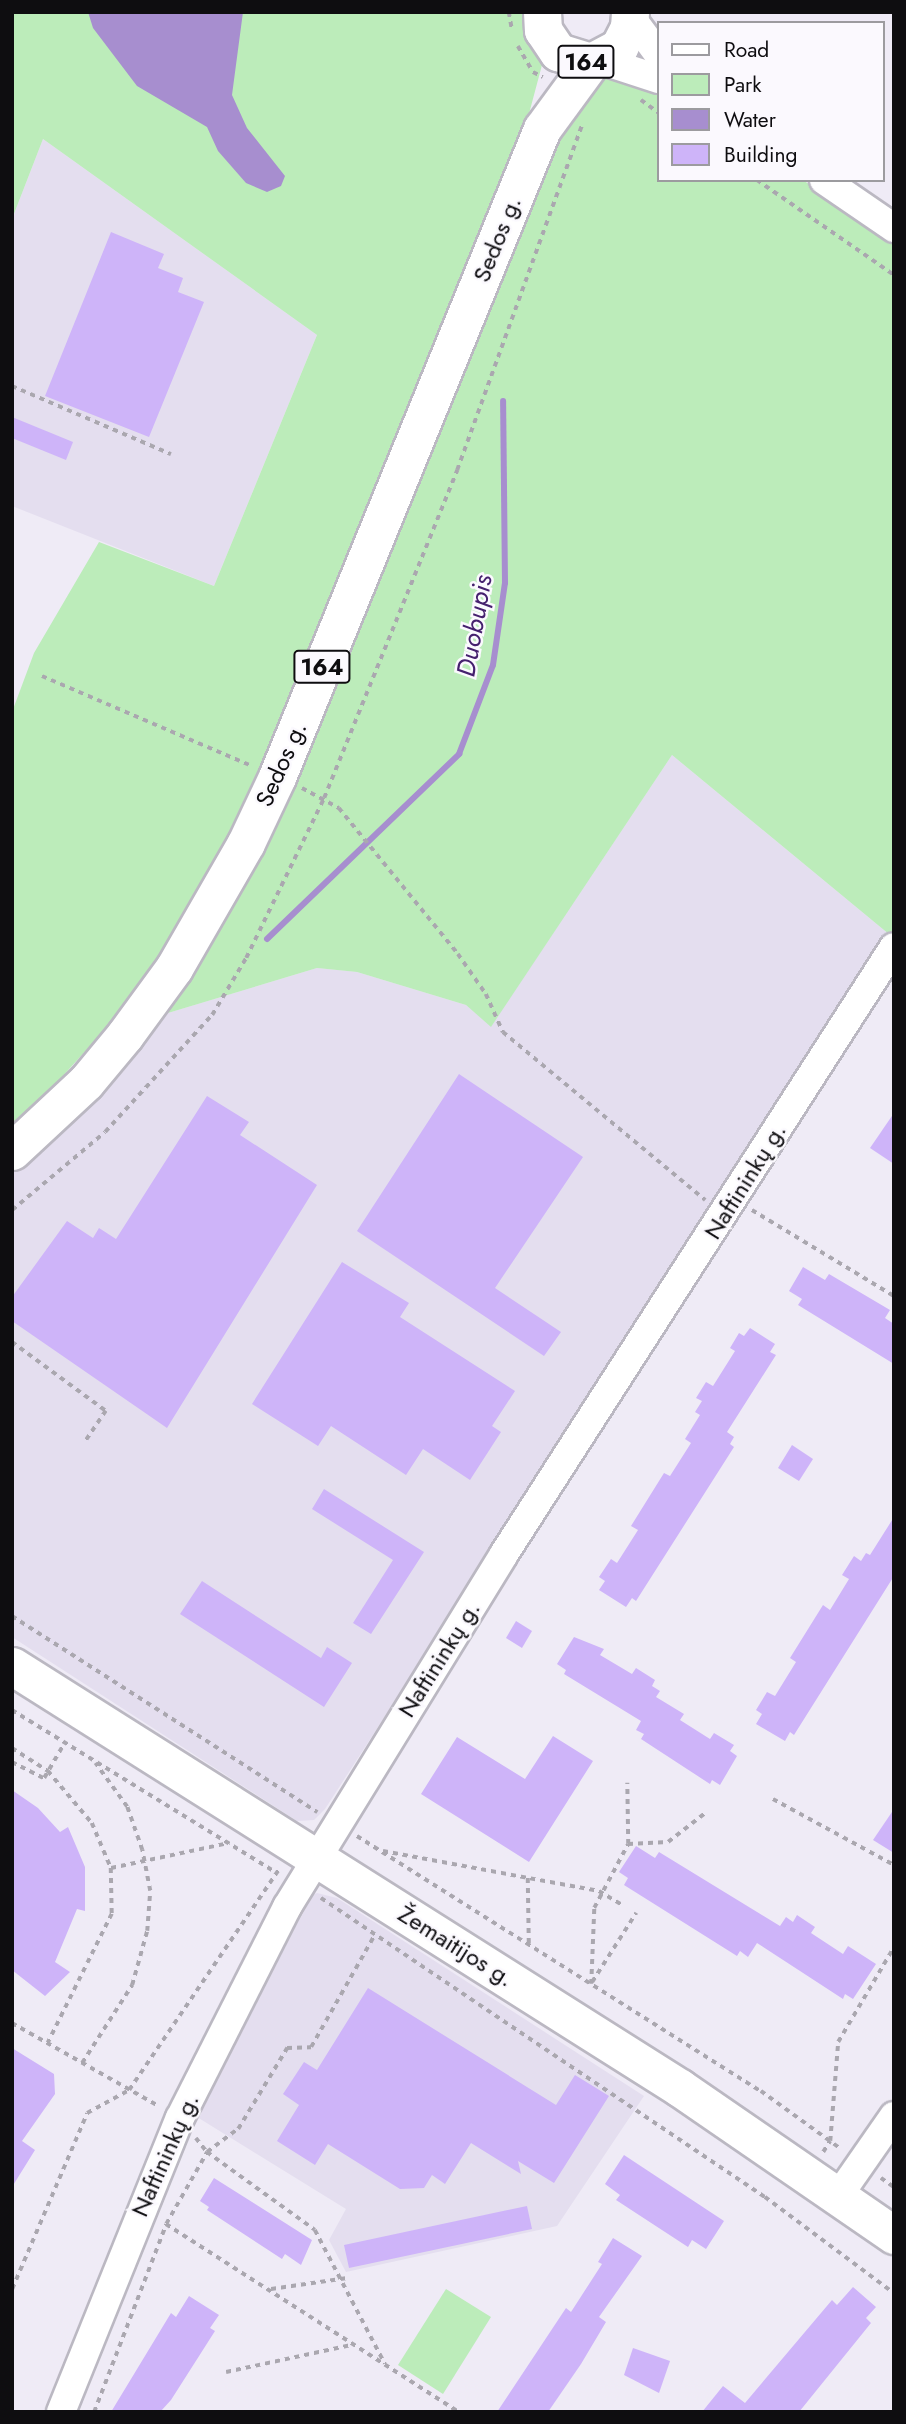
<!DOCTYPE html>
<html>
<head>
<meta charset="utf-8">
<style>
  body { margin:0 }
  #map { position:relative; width:906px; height:2424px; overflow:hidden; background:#efebf6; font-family:Jost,sans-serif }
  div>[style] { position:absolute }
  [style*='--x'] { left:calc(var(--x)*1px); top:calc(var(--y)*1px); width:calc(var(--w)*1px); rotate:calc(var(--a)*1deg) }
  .built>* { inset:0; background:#e4deef }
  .green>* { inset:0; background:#bcecba }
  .water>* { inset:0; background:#a78ecf }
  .stream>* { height:6px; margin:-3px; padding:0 3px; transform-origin:3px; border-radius:3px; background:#a78ecf }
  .building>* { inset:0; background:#ceb4f9 }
  .path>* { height:3.5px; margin-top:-1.75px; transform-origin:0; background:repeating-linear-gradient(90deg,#aaa7af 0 5px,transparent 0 10px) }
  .roads { filter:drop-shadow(2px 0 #bbb8c2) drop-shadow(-2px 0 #bbb8c2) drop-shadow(0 2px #bbb8c2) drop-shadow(0 -2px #bbb8c2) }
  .minor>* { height:28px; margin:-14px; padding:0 14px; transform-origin:14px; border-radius:14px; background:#fff }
  .major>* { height:37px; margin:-18.5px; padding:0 18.5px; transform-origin:18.5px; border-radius:18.5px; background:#fff }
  span { translate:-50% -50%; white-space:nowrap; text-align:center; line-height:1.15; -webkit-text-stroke:5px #fbf9fe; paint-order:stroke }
  .shield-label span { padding:2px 5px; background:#fbf9fe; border:2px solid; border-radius:5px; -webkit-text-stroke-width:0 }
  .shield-label { font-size:23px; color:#0e0d10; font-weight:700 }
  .street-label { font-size:24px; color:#0e0d10 }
  .water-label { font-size:26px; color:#45206e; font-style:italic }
  .frame { position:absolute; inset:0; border:14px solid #0e0d10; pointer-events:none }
  .legend { position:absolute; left:657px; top:21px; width:228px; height:161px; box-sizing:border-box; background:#fbf9fe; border:2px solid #9c9b9f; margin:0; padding:9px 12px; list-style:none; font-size:21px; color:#0e0d10 }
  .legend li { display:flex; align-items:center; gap:14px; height:35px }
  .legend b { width:35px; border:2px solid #9c9b9f }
</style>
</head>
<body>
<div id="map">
  <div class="built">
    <i style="clip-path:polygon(43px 139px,317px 335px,214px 586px,12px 506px,12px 219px)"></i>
    <i style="clip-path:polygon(672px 755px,890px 935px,325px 1809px,314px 1820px,297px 1821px,12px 1637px,12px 1173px,60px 1134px,116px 1078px,168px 1013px,317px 968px,357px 972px,466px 1005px,491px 1026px)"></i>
    <i style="clip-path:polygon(317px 1893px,337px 1898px,644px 2096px,557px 2226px,346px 2272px,329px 2240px,346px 2209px,197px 2117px,236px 2030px,308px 1897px)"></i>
  </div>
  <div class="green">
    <i style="clip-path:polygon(12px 12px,528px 12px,542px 65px,522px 140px,241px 822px,160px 960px,100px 1035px,42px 1099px,12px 1124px,12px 712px,34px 653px,99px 542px,214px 586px,317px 335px,43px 139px,12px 219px)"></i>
    <i style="clip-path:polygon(595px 73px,659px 92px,659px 180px,803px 180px,894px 244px,894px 929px,890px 935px,672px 755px,491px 1027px,466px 1005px,357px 972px,317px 968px,168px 1013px,225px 918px,329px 702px,570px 105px)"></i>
    <i style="clip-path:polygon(446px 2289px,491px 2317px,443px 2394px,398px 2365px)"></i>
  </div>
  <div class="water">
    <i style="clip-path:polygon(88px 12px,243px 12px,232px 95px,247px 128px,285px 176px,281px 186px,267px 192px,246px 183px,218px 151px,207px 127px,137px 86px,93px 28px)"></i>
  </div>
  <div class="stream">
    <i style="--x:267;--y:939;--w:267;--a:-43.9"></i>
    <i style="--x:459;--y:754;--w:95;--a:-69.1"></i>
    <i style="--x:493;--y:665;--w:83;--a:-81.7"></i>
    <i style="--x:505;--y:583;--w:182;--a:-90.6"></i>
  </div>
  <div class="building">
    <i style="clip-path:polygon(111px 232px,164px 254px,158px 268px,183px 278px,178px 292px,204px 302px,149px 437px,45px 396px)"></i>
    <i style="clip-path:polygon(12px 417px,73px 442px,66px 460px,12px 438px)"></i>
    <i style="clip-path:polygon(459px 1074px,583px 1157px,495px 1288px,561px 1332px,544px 1356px,357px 1231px)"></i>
    <i style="clip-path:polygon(207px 1096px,249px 1122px,240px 1135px,317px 1185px,167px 1428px,12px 1321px,12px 1297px,67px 1221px,93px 1238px,99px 1228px,116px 1239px)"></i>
    <i style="clip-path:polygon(894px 1113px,894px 1164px,870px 1148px)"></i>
    <i style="clip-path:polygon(342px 1262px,409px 1303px,400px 1317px,515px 1391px,492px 1426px,501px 1432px,470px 1480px,423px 1449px,406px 1475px,331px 1426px,318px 1446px,252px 1404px)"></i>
    <i style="clip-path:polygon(803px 1267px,825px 1280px,829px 1274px,890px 1310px,885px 1318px,894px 1324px,894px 1364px,798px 1305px,802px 1299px,789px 1291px)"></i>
    <i style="clip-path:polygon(750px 1328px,775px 1344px,770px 1352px,776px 1355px,727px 1432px,734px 1437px,730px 1444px,734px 1447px,636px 1601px,632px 1598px,626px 1607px,599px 1590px,605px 1581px,599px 1577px,611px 1559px,617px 1563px,638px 1530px,631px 1526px,664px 1473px,670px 1476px,691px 1443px,685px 1439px,700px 1415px,695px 1412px,702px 1401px,696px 1398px,706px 1382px,713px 1386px,735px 1351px,730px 1348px,739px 1333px,744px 1336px)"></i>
    <i style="clip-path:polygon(792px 1445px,813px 1459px,799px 1481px,778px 1468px)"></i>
    <i style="clip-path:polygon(324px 1489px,424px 1552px,371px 1634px,353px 1623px,393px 1560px,312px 1509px)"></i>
    <i style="clip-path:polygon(894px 1517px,894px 1576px,794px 1735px,790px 1732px,785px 1741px,756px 1724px,762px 1714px,756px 1710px,767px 1692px,775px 1696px,796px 1662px,790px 1658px,823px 1605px,830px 1610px,849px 1579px,842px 1575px,854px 1556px,861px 1561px,866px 1553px,870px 1555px)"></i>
    <i style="clip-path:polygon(202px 1581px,321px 1658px,327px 1647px,352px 1663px,324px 1707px,180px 1614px)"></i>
    <i style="clip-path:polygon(516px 1621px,532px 1631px,522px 1648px,506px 1638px)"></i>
    <i style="clip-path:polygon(574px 1637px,604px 1649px,600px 1655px,632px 1674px,636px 1668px,655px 1680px,652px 1686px,660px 1691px,656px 1697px,684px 1714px,680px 1720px,710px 1739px,714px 1733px,734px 1745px,730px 1751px,737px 1756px,720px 1785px,712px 1780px,710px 1784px,641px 1739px,644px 1734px,636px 1730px,641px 1721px,564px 1674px,566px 1670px,557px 1664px)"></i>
    <i style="clip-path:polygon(553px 1736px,593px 1761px,529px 1862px,421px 1794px,457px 1737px,525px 1779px)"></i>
    <i style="clip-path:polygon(12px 1790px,38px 1808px,60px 1832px,68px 1827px,85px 1867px,85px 1911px,77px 1909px,55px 1962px,70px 1972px,45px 1996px,12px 1970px)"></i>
    <i style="clip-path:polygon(894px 1809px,894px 1853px,873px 1840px)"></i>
    <i style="clip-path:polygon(636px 1846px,655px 1858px,659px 1852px,780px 1926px,786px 1917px,793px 1922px,797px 1915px,815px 1927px,811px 1933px,843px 1954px,848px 1946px,876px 1964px,853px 1999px,845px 1994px,843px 1999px,757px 1943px,748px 1957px,740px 1951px,737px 1956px,624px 1885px,628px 1878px,619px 1872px)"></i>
    <i style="clip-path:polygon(368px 1988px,556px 2105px,575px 2075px,609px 2096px,554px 2183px,518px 2161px,521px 2174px,471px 2143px,445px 2184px,432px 2175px,424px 2188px,400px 2189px,328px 2144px,315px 2165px,277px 2141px,299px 2105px,283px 2094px,304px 2062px,317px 2070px)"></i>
    <i style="clip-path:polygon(12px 2048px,54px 2074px,55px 2094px,22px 2141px,35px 2150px,12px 2187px)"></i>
    <i style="clip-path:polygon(624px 2155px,724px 2221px,706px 2249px,692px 2240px,688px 2247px,616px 2200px,620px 2195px,605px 2184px)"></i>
    <i style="clip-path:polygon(214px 2178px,312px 2240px,301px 2265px,285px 2254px,282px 2259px,207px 2210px,209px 2207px,200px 2201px)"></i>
    <i style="clip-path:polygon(527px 2206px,532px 2229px,349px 2268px,344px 2245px)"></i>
    <i style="clip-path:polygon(613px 2238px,642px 2256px,599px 2317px,606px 2322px,581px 2364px,548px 2412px,497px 2412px,566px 2308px,571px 2312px,602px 2264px,598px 2262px)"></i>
    <i style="clip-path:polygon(853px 2287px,876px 2307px,866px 2318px,871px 2323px,799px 2412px,702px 2412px,723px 2386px,745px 2403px,832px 2300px,837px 2305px)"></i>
    <i style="clip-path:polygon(189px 2296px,219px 2315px,210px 2328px,215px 2331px,171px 2400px,160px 2412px,111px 2412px,171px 2313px,176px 2317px)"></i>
    <i style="clip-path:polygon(633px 2348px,670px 2361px,659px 2393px,624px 2375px)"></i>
  </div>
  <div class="path">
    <i style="--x:509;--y:12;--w:17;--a:80"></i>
    <i style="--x:518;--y:46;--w:30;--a:60"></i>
    <i style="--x:533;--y:72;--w:11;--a:27"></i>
    <i style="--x:641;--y:100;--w:22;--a:36"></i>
    <i style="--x:757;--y:180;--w:167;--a:34.7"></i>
    <i style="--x:12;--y:386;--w:173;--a:23.2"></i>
    <i style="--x:42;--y:676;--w:226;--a:23.2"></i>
    <i style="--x:302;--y:788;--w:42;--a:28.4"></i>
    <i style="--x:339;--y:808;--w:188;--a:50.8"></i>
    <i style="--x:458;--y:954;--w:49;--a:55"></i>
    <i style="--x:486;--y:994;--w:42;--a:65.9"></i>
    <i style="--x:503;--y:1032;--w:263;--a:39.7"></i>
    <i style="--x:12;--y:1210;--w:121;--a:-40"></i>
    <i style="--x:105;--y:1132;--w:159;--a:-47.6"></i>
    <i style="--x:212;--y:1015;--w:66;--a:-59.2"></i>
    <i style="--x:246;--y:958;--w:178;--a:-64"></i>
    <i style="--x:324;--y:798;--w:354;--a:-67.9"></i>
    <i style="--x:457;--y:470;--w:367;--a:-70.1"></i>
    <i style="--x:752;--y:1210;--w:166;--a:31.2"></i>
    <i style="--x:12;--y:1342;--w:117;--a:36.3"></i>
    <i style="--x:106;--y:1411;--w:36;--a:124"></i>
    <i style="--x:12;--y:1616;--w:363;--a:32.7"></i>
    <i style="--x:12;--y:1710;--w:311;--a:31.6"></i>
    <i style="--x:12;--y:1748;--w:43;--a:32.6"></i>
    <i style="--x:48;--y:1771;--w:68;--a:49.8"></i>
    <i style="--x:92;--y:1823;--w:49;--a:67.1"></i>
    <i style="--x:111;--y:1868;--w:46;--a:88.8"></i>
    <i style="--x:112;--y:1914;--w:144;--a:116.4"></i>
    <i style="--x:12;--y:1762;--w:36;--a:27"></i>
    <i style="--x:44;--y:1778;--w:42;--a:-59.7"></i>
    <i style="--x:773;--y:1799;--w:138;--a:28.6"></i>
    <i style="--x:357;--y:1836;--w:478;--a:32.3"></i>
    <i style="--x:761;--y:2091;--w:99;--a:35.9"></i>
    <i style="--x:628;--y:1844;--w:40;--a:-2.9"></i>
    <i style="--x:668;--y:1842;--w:46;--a:-37.9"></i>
    <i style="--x:383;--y:1851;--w:220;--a:10.5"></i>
    <i style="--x:599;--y:1891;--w:29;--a:31"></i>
    <i style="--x:111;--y:1868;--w:121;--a:-12"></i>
    <i style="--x:528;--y:1878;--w:67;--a:89.1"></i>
    <i style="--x:321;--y:1898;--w:535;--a:33.96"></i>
    <i style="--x:765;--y:2197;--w:161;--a:36.7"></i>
    <i style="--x:592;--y:1982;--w:82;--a:-57.5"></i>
    <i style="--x:591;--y:1984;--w:76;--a:-87.7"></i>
    <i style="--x:594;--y:1908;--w:72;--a:-62"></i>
    <i style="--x:628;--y:1844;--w:61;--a:-90.9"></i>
    <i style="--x:12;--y:2023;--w:169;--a:29.5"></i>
    <i style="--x:82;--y:2063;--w:93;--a:-57.3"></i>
    <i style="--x:132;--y:1985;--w:56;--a:-74.5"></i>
    <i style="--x:147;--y:1931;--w:40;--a:-85.7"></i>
    <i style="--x:150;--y:1891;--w:42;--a:-101"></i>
    <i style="--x:142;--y:1850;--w:46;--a:-109.2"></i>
    <i style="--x:127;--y:1807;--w:54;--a:-126"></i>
    <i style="--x:196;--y:2138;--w:18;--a:52"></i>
    <i style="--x:207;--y:2152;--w:133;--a:35.8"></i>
    <i style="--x:315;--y:2230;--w:151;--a:62.4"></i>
    <i style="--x:823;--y:2152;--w:13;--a:-58"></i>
    <i style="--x:830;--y:2141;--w:99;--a:-85.4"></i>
    <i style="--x:838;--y:2042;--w:110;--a:-59.5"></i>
    <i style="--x:881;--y:2178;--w:16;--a:35"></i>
    <i style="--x:166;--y:2224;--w:348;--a:32.7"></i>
    <i style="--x:12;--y:2289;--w:191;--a:-66.9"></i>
    <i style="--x:87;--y:2113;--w:48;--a:-28.7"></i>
    <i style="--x:129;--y:2090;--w:268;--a:-55.8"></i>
    <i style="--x:271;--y:2289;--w:77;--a:-8.2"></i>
    <i style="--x:226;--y:2372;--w:128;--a:-12.2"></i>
    <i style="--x:94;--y:2412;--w:201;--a:-69"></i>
    <i style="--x:166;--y:2224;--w:83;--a:-60.3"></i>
    <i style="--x:207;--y:2152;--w:39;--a:-37"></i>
    <i style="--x:238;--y:2129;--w:95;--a:-58.8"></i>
    <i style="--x:287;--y:2048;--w:24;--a:-2"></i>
    <i style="--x:311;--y:2047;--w:128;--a:-60.4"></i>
  </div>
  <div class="roads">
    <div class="minor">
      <i style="--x:630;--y:16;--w:49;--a:53.4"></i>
      <i style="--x:600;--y:60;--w:62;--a:17.9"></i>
      <i style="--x:824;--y:180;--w:85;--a:34.4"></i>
      <i style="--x:839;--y:2195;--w:96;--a:-55.2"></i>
      <i style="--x:61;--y:2412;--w:317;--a:-68"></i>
      <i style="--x:180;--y:2118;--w:237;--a:-63.1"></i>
      <i style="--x:287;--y:1907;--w:414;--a:-58.4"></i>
      <i style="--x:504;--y:1554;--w:721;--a:-57.28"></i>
    </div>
    <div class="major">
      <i style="--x:542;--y:12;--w:18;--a:87"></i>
      <i style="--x:543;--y:30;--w:27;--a:56"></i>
      <i style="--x:558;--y:52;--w:34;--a:17"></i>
      <i style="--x:591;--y:62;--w:32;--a:-28"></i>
      <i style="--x:619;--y:47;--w:22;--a:-63"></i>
      <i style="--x:629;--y:27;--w:15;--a:-86"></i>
      <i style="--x:12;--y:1151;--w:101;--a:-43"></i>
      <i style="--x:86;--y:1082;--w:61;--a:-50.3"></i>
      <i style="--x:125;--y:1035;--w:83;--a:-53.8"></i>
      <i style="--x:174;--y:968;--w:144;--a:-60.1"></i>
      <i style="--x:246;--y:843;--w:73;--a:-64.8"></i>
      <i style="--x:277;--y:777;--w:700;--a:-67.76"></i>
      <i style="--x:542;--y:129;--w:83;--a:-53.8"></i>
      <i style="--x:12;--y:1666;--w:790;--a:32.28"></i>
      <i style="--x:680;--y:2088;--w:260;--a:34.5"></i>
    </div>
  </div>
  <div class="shield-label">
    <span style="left:586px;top:62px">164</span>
    <span style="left:322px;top:667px">164</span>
  </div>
  <div class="street-label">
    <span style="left:497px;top:239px;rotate:-68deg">Sedos g.</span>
    <span style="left:281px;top:764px;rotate:-66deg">Sedos g.</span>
    <span style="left:745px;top:1181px;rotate:-58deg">Naftininkų g.</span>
    <span style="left:439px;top:1659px;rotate:-58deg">Naftininkų g.</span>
    <span style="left:456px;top:1946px;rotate:32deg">Žemaitijos g.</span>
    <span style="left:165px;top:2155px;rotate:-66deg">Naftininkų g.</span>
  </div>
  <div class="water-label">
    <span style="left:475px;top:626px;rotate:-80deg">Duobupis</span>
  </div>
  <div class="frame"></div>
  <ul class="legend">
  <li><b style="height:9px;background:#fff"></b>Road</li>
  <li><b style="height:19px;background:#bcecba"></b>Park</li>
  <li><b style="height:19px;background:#a78ecf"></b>Water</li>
  <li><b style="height:19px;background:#ceb4f9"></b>Building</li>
  </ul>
</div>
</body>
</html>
